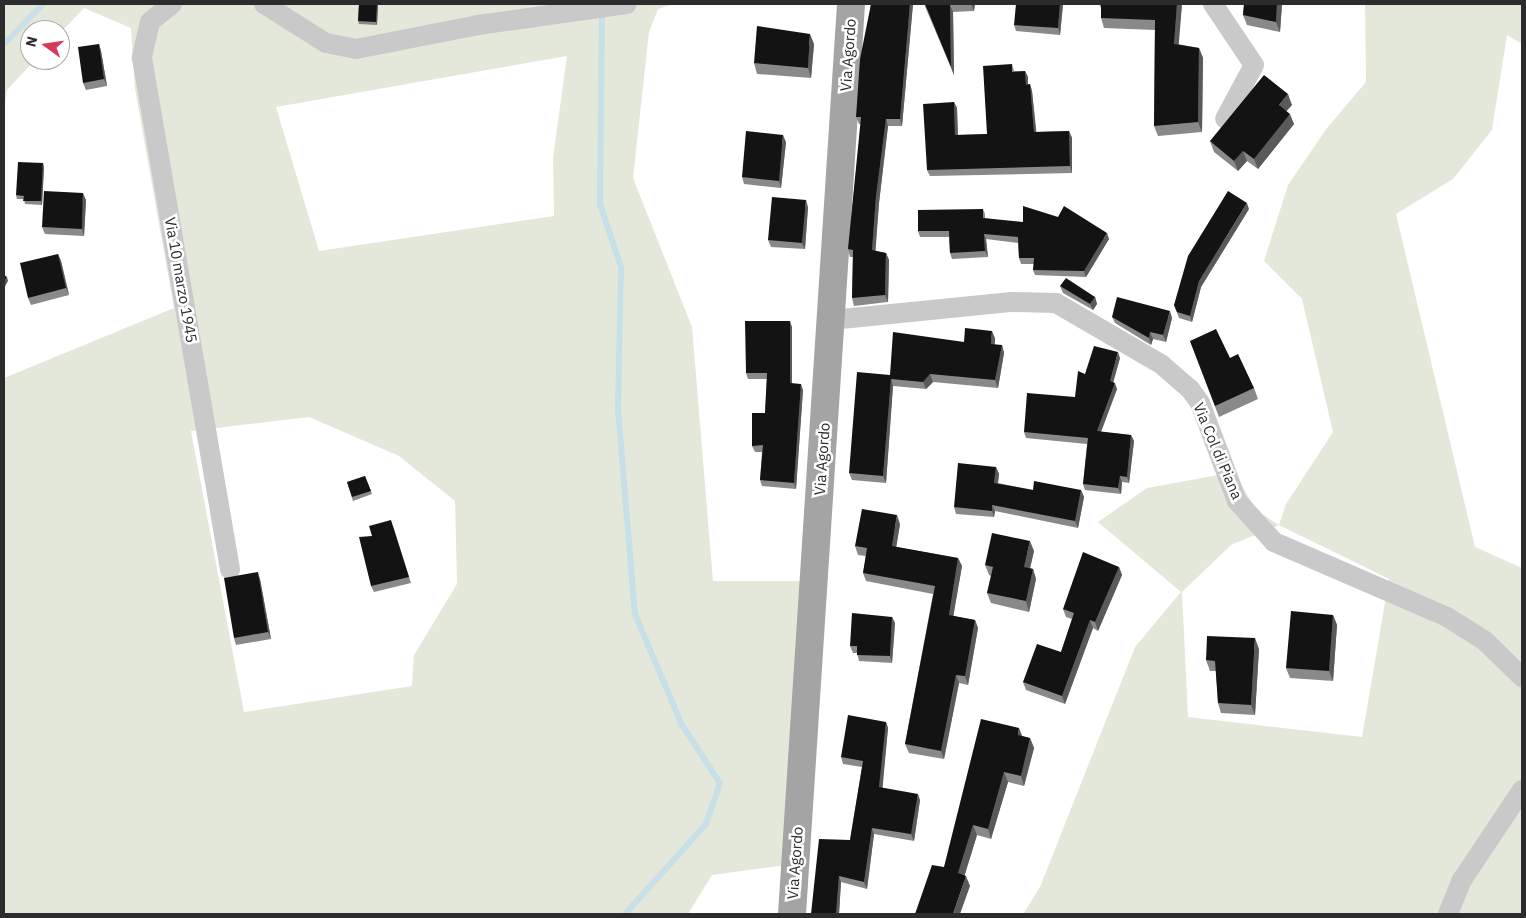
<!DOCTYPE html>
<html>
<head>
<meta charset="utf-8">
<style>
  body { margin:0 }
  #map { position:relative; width:1526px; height:918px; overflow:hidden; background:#fff; font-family:"IBM Plex Sans",sans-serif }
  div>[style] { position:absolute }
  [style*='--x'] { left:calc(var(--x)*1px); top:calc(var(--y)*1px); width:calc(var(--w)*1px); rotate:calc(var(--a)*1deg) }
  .green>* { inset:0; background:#e4e8da }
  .stream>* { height:6px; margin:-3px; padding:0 3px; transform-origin:3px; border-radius:3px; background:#c7dfe7 }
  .minor>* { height:20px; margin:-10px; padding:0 10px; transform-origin:10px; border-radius:10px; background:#c9c9c9 }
  .primary>* { height:28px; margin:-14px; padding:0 14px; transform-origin:14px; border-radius:14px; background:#a4a4a4 }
  .wall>* { inset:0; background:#898989 }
  .shaded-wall>* { inset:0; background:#5a5a5a }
  .building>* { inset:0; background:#131313 }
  span { translate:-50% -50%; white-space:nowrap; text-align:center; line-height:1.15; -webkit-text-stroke:5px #fff; paint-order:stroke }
  .street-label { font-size:15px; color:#2c2c2c }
  .frame { position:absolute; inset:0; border:5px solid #2c2c2c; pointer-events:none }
  .north { position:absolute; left:20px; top:20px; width:50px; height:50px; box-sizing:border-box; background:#fff; border:1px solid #ababab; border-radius:50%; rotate:284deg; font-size:14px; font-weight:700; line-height:20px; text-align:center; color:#2c2c2c }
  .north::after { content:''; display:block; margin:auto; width:18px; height:22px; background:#d7395b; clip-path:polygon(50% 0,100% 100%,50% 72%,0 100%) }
</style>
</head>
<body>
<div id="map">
  <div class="green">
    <i style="clip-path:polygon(evenodd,4px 4px,273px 4px,285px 9px,285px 4px,673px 4px,658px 9px,649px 32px,633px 178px,692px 327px,713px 581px,804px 581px,787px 865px,712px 875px,688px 914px,4px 914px,4px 378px,174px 308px,135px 89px,131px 28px,84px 8px,60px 33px,30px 30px,30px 60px,35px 60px,7px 90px,4px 109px,4px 4px,567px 56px,553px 158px,554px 216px,319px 251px,276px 107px,567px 56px,4px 4px,309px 417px,399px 456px,455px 501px,457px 584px,414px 655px,412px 686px,244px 712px,191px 431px,309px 417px)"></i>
    <i style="clip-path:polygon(evenodd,1365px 4px,1522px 4px,1522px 44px,1507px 35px,1492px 130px,1453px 179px,1396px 214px,1475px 547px,1522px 568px,1522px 914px,1023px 914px,1040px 887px,1135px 647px,1181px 592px,1098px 522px,1147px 488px,1234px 472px,1256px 510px,1279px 525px,1286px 504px,1333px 432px,1302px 299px,1264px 261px,1288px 185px,1327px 128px,1366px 82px,1365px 4px,1279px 525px,1389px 579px,1362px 737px,1188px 717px,1182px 592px,1231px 545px,1279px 525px)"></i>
  </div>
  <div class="stream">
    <i style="--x:602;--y:11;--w:193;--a:90.6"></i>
    <i style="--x:600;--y:204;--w:66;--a:71.6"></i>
    <i style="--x:621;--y:267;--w:142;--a:91.2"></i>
    <i style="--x:618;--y:409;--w:206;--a:85.3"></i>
    <i style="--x:635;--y:614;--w:121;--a:67.1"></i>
    <i style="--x:682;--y:725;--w:69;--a:56.8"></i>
    <i style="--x:720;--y:783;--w:43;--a:108.9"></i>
    <i style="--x:706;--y:824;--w:121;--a:132"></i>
    <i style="--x:4;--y:44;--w:56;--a:-45.7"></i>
  </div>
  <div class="minor">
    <i style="--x:172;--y:4;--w:28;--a:141"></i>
    <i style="--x:150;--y:22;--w:37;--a:103"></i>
    <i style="--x:142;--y:58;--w:519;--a:80.23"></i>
    <i style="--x:264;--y:4;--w:73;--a:32.2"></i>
    <i style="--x:326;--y:43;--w:31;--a:11"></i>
    <i style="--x:356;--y:49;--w:124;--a:-11.1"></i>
    <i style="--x:478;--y:25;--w:150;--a:-8"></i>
    <i style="--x:1213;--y:4;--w:73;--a:56.1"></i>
    <i style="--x:1254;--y:65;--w:61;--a:118.2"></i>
    <i style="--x:831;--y:320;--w:182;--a:-5.7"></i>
    <i style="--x:1012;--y:302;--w:44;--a:1.3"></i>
    <i style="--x:1056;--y:303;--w:121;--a:30.2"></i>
    <i style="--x:1161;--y:364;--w:38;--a:41"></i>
    <i style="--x:1190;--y:389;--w:17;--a:54"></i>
    <i style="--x:1200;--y:403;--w:105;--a:69.3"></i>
    <i style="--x:1237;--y:501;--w:55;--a:47.9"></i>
    <i style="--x:1274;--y:542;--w:189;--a:23.4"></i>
    <i style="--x:1447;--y:617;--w:45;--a:32.3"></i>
    <i style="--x:1485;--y:641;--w:52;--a:44.2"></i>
    <i style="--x:1448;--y:914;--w:37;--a:-68"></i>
    <i style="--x:1462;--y:880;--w:108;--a:-56.3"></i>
  </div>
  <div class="primary">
    <i style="--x:792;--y:914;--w:912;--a:-86.29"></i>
  </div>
  <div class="wall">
    <i style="clip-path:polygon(359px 4px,378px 4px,377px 25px,359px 24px,358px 21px)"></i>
    <i style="clip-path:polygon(871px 4px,913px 4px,902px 126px,888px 126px,879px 203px,875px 251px,886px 253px,889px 260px,888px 302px,854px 306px,852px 298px,853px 257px,850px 257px,848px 249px,861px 124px,859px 124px,856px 117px)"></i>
    <i style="clip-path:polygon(924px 4px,975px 4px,974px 11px,953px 12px,954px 75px)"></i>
    <i style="clip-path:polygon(1063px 4px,1060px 35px,1016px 31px,1014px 25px)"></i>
    <i style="clip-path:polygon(1099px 4px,1182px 4px,1178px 44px,1199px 48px,1203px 58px,1202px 132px,1158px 136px,1154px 126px,1155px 30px,1104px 28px,1101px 18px,1101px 8px)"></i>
    <i style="clip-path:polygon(1244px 4px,1282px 4px,1280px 32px,1247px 25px,1243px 15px)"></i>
    <i style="clip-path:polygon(99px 44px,101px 51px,107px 86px,86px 90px,83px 83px)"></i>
    <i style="clip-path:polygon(814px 44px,811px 78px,757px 74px,754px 63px)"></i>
    <i style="clip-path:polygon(1012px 64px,1014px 71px,1025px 71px,1028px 77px,1028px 84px,1030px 84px,1032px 91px,1036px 132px,1069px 131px,1072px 138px,1072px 173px,930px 176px,927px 170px,954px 102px,957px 108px,958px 135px,987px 134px)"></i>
    <i style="clip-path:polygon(1292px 105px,1286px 111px,1294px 124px,1258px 169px,1247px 161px,1238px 171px,1214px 152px,1210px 141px)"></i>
    <i style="clip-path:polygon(786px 142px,781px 188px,744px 184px,742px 177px)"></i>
    <i style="clip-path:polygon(44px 167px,42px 205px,25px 204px,24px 199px,17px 199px,16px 195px)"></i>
    <i style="clip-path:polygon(86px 200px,84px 236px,45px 234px,42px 227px)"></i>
    <i style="clip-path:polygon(808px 207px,805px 249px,771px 247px,768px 240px)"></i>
    <i style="clip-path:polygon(983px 209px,985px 214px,985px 218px,1109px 239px,1086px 277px,1035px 275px,1033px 270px,1034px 264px,1021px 264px,1019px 258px,1018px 243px,986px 239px,988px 257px,952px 259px,950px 253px,949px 237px,920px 237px,918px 231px)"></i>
    <i style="clip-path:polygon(1249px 209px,1201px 287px,1192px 322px,1179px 318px,1174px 305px)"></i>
    <i style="clip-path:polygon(58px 254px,61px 261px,69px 295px,31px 305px,28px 298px)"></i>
    <i style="clip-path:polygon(1060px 286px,1095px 297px,1097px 304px,1093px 310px,1063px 293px)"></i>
    <i style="clip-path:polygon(1112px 317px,1172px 318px,1166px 342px,1153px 339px,1151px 345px,1115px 323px)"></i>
    <i style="clip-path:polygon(792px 327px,792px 383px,803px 390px,796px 489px,762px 486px,760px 480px,762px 452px,755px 452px,752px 446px,765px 413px,767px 379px,748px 379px,746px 373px)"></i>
    <i style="clip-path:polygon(995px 338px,995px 345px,1002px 345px,1004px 353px,998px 388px,933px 382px,926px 389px,893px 386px,886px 483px,852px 480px,849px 473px,890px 375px,964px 342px)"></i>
    <i style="clip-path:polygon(1190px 341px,1230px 358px,1254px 388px,1258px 399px,1219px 417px)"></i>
    <i style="clip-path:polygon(1120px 358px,1113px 382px,1117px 389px,1101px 432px,1131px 435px,1134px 441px,1129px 483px,1122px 482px,1121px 494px,1085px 490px,1083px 484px,1087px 444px,1026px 438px,1024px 432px,1075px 397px,1085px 374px)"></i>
    <i style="clip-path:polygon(996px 467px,999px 474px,998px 483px,1033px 490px,1081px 490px,1084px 497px,1078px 528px,995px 511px,994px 517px,956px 514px,954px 507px)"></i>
    <i style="clip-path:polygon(365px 476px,372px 494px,353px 501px,347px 482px)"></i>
    <i style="clip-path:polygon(900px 524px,896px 547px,958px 558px,962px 566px,953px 616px,975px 620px,978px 628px,968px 685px,959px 683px,944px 759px,909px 753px,905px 744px,933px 594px,866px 581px,863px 573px,866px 556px,858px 555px,855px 546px)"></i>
    <i style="clip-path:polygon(393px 526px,411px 583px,374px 592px,371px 586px,372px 536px)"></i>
    <i style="clip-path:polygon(1034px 551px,1030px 568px,1033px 569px,1036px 579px,1029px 612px,991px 603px,987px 593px,991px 576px,989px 575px,985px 565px)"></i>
    <i style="clip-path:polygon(1119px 567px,1122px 575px,1098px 631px,1093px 628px,1065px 704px,1026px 690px,1023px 682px,1061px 652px,1072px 619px,1066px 617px,1063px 609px)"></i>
    <i style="clip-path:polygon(260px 579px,271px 639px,236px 645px,234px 638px)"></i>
    <i style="clip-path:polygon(1333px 615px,1337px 625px,1333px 681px,1290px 678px,1286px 668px)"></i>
    <i style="clip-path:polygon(892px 617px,895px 623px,892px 663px,859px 661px,857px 653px,853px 653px,850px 646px)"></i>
    <i style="clip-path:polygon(1259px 649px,1255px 715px,1221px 713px,1218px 703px,1216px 671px,1210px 671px,1206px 660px)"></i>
    <i style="clip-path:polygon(886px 722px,888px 728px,882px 788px,920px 800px,914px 841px,874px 834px,867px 889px,841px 882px,839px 914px,811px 914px,850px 840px,862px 767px,843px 764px,841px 757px)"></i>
    <i style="clip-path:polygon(1022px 736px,1030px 738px,1034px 748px,1024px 786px,1008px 782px,991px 839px,977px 835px,964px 876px,970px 886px,944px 867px)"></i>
  </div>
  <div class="shaded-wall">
    <i style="clip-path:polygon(377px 4px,378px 4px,377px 25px,376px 22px)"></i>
    <i style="clip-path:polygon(910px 4px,913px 4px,902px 126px,900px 119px)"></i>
    <i style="clip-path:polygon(971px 4px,975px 4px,974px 11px)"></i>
    <i style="clip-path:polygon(1060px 4px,1063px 4px,1060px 35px,1058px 28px)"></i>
    <i style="clip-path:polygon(1177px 4px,1182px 4px,1178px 54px,1174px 44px)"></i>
    <i style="clip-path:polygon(1277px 4px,1282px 4px,1280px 32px,1276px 22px)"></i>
    <i style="clip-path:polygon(950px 5px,953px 12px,954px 75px,951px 67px)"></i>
    <i style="clip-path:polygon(810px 34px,814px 44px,811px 78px,808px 68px)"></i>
    <i style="clip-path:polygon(99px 44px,101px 51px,107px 86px,104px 79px)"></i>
    <i style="clip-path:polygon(1199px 48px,1203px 58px,1202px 132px,1198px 122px)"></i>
    <i style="clip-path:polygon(1025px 71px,1028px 77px,1028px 91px,1026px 85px)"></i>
    <i style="clip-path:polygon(1030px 84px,1032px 91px,1037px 138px,1034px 132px)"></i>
    <i style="clip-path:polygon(1288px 94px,1292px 105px,1283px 115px,1279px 105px)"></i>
    <i style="clip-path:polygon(954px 102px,957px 108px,958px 142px,955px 135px)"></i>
    <i style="clip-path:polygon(1290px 114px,1294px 124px,1258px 169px,1254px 159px)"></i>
    <i style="clip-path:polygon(886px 119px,888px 126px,879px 203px,875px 258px,872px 250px,876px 196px)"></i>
    <i style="clip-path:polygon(1069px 131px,1072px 138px,1072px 173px,1070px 166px)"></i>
    <i style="clip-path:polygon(783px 135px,786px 142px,781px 188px,779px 181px)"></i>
    <i style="clip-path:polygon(1243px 151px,1247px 161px,1238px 171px,1234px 161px)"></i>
    <i style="clip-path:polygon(43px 163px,44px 167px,42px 205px,41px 201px)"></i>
    <i style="clip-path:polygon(83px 193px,86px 200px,84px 236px,82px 229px)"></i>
    <i style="clip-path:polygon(806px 200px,808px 207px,805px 249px,802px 243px)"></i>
    <i style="clip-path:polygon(1247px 203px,1249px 209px,1201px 287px,1192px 322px,1190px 316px,1199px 281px)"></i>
    <i style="clip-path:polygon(1107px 233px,1109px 239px,1086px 277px,1084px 271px)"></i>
    <i style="clip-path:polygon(984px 234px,986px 239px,988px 257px,985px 251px)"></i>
    <i style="clip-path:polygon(886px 253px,889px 260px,888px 302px,885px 295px)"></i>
    <i style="clip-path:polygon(58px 254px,61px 261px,69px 295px,66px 288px)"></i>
    <i style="clip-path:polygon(7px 277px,8px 281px,4px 288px,4px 282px)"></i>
    <i style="clip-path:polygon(1095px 297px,1097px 304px,1093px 310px,1090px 304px)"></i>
    <i style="clip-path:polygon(1170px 311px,1172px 318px,1166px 342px,1163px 335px)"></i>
    <i style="clip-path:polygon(790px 321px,792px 327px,792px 389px,790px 383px)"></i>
    <i style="clip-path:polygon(992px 331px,995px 338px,994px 352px,991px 344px)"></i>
    <i style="clip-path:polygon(1150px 332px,1153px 339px,1151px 345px,1149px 338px)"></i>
    <i style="clip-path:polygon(1002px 345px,1004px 353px,998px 388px,995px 380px)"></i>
    <i style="clip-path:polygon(1118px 352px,1120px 358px,1112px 387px,1110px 381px)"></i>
    <i style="clip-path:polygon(930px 374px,933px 382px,926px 389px,923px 382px)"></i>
    <i style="clip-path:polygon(891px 379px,893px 386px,886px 483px,883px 476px)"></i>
    <i style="clip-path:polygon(1115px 383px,1117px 389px,1099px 437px,1097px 431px)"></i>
    <i style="clip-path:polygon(801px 384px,803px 390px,796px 489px,794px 483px)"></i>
    <i style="clip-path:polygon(1131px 435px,1134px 441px,1129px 483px,1127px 477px)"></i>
    <i style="clip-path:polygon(996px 467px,999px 474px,997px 490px,994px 483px)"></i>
    <i style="clip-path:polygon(1120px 476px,1122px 482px,1121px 494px,1118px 488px)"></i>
    <i style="clip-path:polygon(1081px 490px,1084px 497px,1078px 528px,1075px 521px)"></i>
    <i style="clip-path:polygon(992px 505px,995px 511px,994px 517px,992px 511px)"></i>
    <i style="clip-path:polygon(897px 515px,900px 524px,895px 555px,892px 546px)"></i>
    <i style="clip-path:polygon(1030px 541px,1034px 551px,1028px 577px,1024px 567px)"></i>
    <i style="clip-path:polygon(958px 558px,962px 566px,952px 624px,949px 615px)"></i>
    <i style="clip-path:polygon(1119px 567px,1122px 575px,1098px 631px,1095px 622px)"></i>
    <i style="clip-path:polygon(1033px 569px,1036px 579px,1029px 612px,1026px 601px)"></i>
    <i style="clip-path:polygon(258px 572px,260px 579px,271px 639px,268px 632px)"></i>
    <i style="clip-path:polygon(1333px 615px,1337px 625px,1333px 681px,1329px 671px)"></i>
    <i style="clip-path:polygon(892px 617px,895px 623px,892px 663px,890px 656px)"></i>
    <i style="clip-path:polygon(975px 620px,978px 628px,968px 685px,965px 676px)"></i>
    <i style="clip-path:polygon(1090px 620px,1093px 628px,1065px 704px,1062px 696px)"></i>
    <i style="clip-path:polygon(1255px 638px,1259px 649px,1255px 715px,1251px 705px)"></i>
    <i style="clip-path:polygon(956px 675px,959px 683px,944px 759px,941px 751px)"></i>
    <i style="clip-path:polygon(886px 722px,888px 728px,882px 794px,879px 787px)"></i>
    <i style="clip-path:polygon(1019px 728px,1023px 738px,1018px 735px)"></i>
    <i style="clip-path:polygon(1030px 738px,1034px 748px,1024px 786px,1021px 776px)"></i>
    <i style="clip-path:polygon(1004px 772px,1008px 782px,991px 839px,988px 829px)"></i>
    <i style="clip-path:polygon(918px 794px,920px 800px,914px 841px,911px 834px)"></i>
    <i style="clip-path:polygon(973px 825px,977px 835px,962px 884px,958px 873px)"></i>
    <i style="clip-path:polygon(872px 828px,874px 834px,867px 889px,864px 882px)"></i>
    <i style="clip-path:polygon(839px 876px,841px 882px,839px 914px,836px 914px)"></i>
    <i style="clip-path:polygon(966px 876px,970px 886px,960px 914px,953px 914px)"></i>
  </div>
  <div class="building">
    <i style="clip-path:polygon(359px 4px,377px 4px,376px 22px,358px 21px)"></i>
    <i style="clip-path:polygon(871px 4px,910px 4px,900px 119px,886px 119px,876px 196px,872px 250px,886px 253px,885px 295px,852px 298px,853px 250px,848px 249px,861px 117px,856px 117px,860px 59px)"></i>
    <i style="clip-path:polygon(925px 4px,971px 4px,950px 5px,951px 67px)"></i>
    <i style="clip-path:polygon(1016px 4px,1060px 4px,1058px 28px,1014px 25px)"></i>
    <i style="clip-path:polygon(1101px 4px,1177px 4px,1174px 44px,1199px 48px,1198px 122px,1154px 126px,1155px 20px,1101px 18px)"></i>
    <i style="clip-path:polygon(1244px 4px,1277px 4px,1276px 22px,1243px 15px)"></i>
    <i style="clip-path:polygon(757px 26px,810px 34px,808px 68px,754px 63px)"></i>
    <i style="clip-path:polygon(99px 44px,104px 79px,83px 83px,78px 47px)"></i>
    <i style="clip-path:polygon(1012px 64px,1012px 72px,1025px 71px,1026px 85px,1030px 84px,1034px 132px,1069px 131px,1070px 166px,927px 170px,923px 104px,954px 102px,955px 135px,987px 134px,983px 66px)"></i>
    <i style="clip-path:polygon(1264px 75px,1288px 94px,1279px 105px,1290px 114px,1254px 159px,1243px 151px,1234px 161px,1210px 141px)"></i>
    <i style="clip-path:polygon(746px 131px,783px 135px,779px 181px,742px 177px)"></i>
    <i style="clip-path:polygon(18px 162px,43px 163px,41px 201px,23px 201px,24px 196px,16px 195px)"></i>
    <i style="clip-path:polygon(44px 191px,83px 193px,82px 229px,42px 227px)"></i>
    <i style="clip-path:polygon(1228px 191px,1247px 203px,1199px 281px,1190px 316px,1177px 312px,1174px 305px,1188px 256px)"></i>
    <i style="clip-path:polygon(772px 197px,806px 200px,802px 243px,768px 240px)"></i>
    <i style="clip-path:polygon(1023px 206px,1058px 217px,1064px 206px,1107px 233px,1084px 271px,1033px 270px,1034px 258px,1019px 258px,1018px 237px,984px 234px,985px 251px,950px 253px,949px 231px,918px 231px,918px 210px,983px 209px,983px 218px,1023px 222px)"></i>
    <i style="clip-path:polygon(58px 254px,66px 288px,28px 298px,20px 263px)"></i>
    <i style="clip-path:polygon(4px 275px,7px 277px,4px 282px)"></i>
    <i style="clip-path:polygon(1066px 278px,1095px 297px,1090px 304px,1060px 286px)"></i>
    <i style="clip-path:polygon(1117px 297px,1170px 311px,1163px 335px,1150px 332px,1149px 338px,1112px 317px)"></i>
    <i style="clip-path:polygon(745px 321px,790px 321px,790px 383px,801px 384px,794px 483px,760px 480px,763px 445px,752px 446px,752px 413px,765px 413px,767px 373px,746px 373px)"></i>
    <i style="clip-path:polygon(965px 328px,992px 331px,991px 344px,1002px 345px,995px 380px,930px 374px,923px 382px,891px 379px,883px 476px,849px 473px,857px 372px,890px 375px,893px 332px,964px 342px)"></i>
    <i style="clip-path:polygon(1216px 329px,1230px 358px,1238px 354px,1254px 388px,1215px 406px,1190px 341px)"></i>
    <i style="clip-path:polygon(1094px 346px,1118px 352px,1110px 381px,1115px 383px,1097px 431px,1131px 435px,1127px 477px,1120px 476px,1118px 488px,1083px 484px,1088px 438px,1024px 432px,1027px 393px,1075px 397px,1078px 371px,1085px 374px)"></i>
    <i style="clip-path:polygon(958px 463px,996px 467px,994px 483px,1033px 490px,1034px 481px,1081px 490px,1075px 521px,992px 505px,992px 511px,954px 507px)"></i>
    <i style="clip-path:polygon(365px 476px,371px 491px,352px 497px,347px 482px)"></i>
    <i style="clip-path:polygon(862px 509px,897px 515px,892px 546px,958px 558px,949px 615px,975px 620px,965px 676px,956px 675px,941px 751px,905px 744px,935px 586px,863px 573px,867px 548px,855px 546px)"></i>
    <i style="clip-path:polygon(391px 520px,409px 577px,371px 586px,359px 537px,372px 536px,369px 526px)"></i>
    <i style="clip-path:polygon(992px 533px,1030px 541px,1024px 567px,1033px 569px,1026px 601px,987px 593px,993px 567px,985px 565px)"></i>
    <i style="clip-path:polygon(1083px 552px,1119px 567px,1095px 622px,1090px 620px,1062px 696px,1023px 682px,1037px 644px,1061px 652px,1074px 613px,1063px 609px)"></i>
    <i style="clip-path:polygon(258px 572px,268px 632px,234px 638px,224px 578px)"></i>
    <i style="clip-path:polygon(1291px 611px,1333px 615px,1329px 671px,1286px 668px)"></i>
    <i style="clip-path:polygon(852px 613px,892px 617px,890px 656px,857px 655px,857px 646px,850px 646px)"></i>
    <i style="clip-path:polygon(1207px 636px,1255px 638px,1251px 705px,1218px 703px,1215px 661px,1206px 660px)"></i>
    <i style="clip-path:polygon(848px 715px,886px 722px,879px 787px,918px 794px,911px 834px,872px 828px,864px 882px,839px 876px,836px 914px,811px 914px,819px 839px,850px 840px,863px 761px,841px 757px)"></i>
    <i style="clip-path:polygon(981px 719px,1019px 728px,1018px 735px,1030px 738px,1021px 776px,1004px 772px,988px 829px,973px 825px,958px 873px,966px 876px,953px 914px,915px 914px,932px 865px,944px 867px)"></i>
  </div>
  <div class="street-label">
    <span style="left:848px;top:55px;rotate:-86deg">Via Agordo</span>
    <span style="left:181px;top:280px;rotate:80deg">Via 10 marzo 1945</span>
    <span style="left:1218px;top:451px;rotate:67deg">Via Col di Piana</span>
    <span style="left:822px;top:459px;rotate:-86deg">Via Agordo</span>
    <span style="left:795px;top:863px;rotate:-86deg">Via Agordo</span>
  </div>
  <div class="frame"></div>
  <div class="north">N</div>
</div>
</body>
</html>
